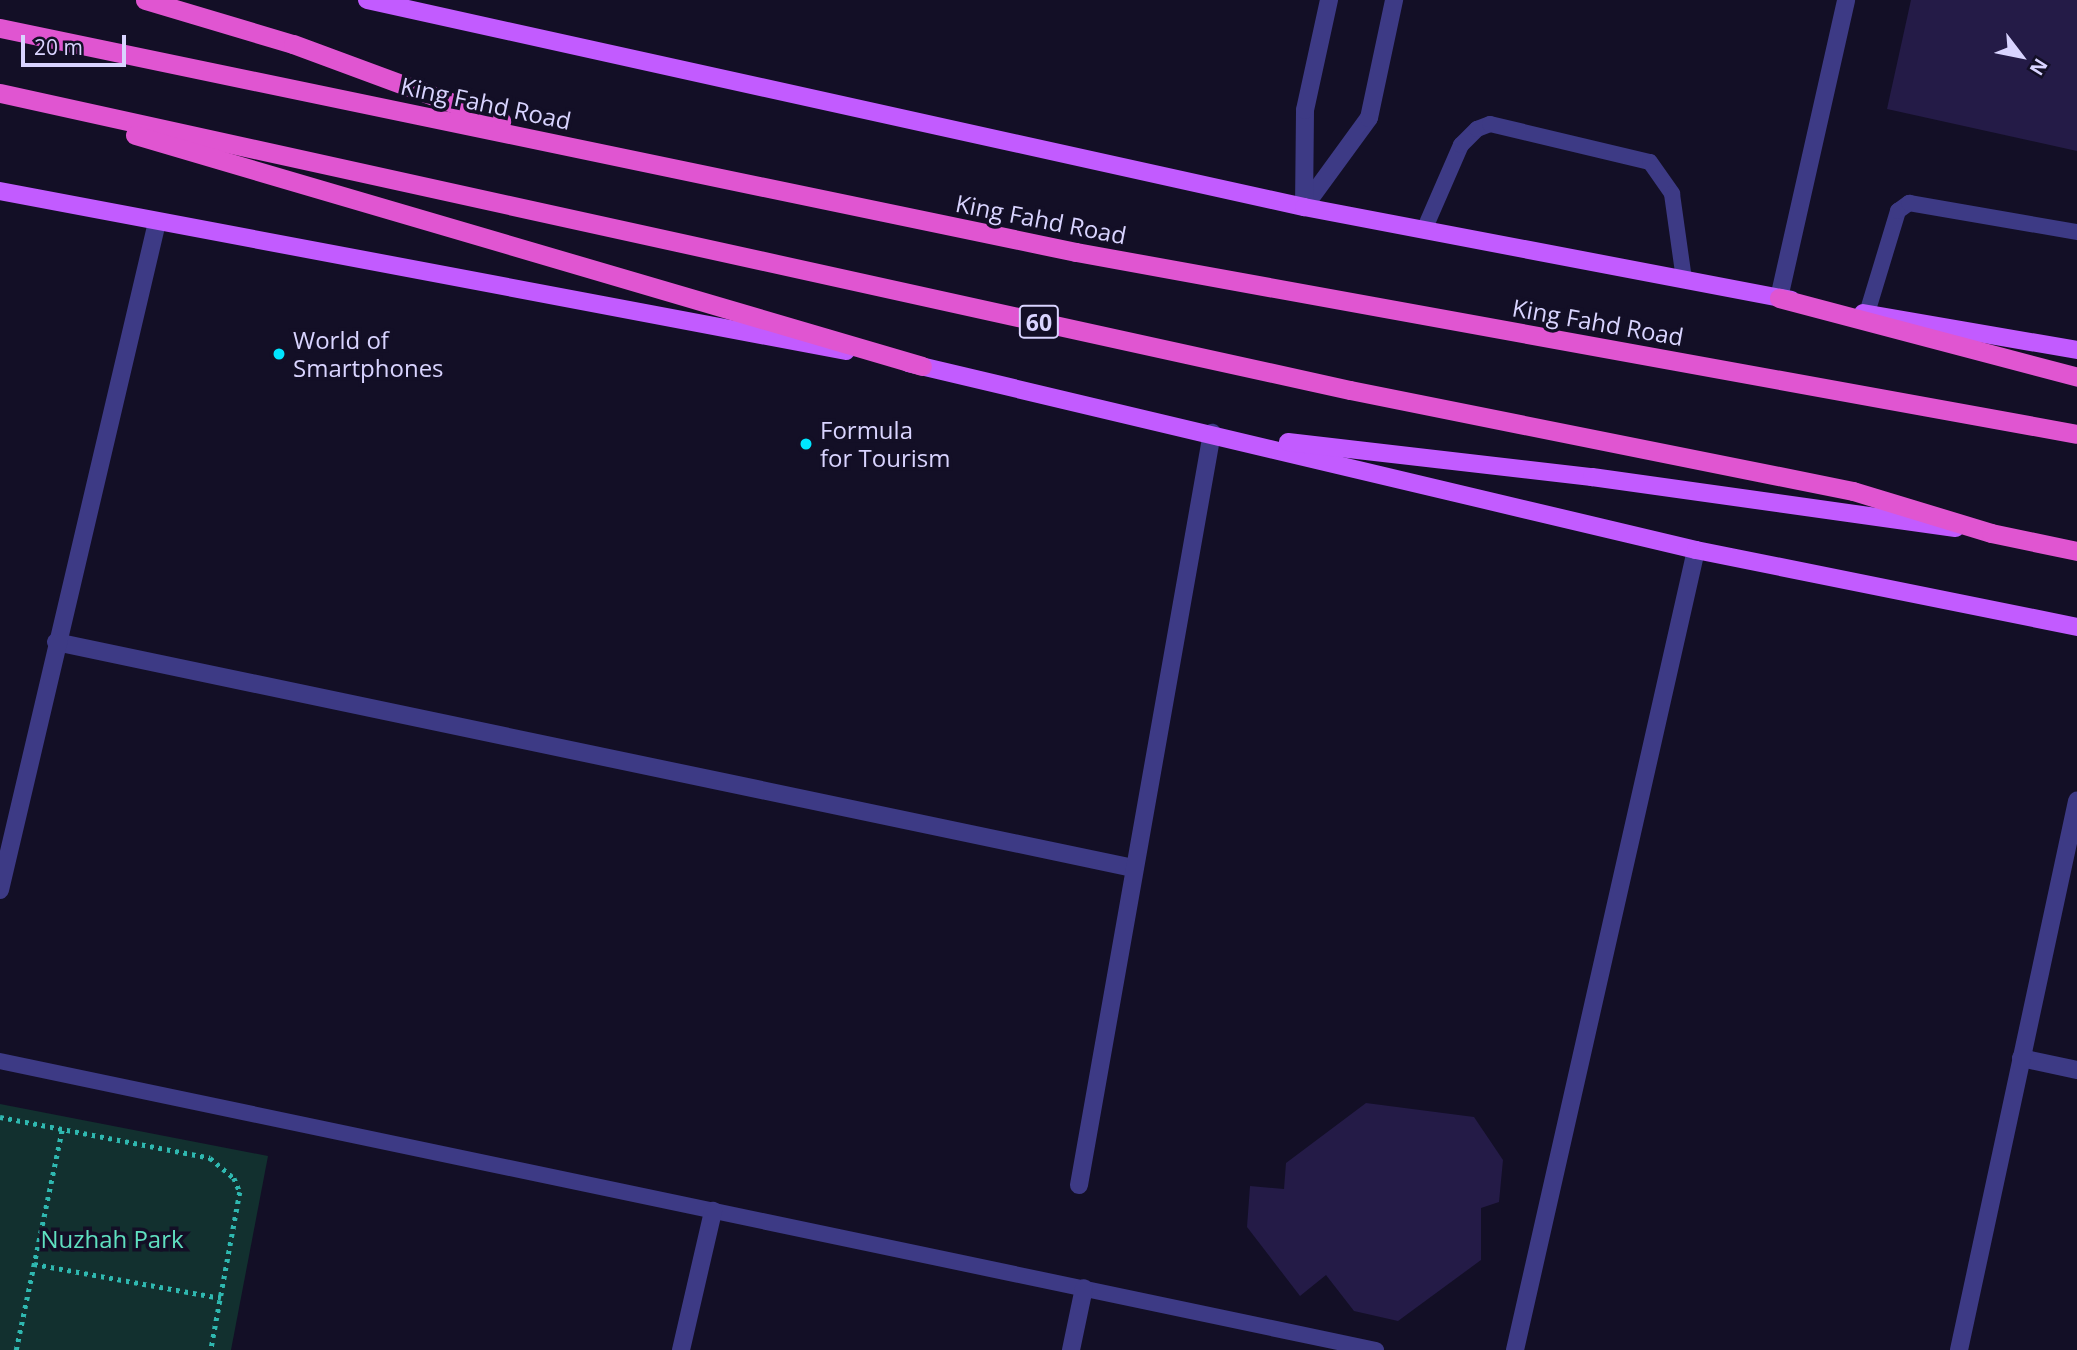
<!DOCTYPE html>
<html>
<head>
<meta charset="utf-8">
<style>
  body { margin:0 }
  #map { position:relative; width:2077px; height:1350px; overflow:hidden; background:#130f26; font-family:"Open Sans",sans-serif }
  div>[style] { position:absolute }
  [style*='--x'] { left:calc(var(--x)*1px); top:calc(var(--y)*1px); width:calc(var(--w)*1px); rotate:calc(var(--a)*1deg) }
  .green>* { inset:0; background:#12302f }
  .building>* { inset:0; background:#241b47 }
  .path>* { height:4.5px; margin-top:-2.25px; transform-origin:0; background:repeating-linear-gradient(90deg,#2fb8b0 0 3.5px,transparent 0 8.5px) }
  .service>* { height:16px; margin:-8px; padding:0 8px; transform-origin:8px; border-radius:8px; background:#3d3a85 }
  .minor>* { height:18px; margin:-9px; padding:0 9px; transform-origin:9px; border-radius:9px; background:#3d3a85 }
  .primary>* { height:18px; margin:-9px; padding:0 9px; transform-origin:9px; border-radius:9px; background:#c25bff }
  .trunk>* { height:19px; margin:-9.5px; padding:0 9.5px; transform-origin:9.5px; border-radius:9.5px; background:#e055d1 }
  .dots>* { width:19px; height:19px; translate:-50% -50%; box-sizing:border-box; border:4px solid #130f26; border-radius:50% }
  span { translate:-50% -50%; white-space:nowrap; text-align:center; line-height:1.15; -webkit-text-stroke:7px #130f26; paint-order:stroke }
  .shield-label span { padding:2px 5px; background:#130f26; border:2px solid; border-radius:5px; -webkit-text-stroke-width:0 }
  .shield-label { font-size:23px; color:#d9d4ff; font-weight:700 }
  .street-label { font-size:24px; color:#d9d4ff }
  .poi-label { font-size:24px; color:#d9d4ff }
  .left { translate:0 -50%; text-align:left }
  .park-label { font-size:24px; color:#5fe0c0 }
  .north { position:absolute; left:1986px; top:21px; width:70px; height:70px; -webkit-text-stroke:5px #130f26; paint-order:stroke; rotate:122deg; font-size:19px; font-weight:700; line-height:28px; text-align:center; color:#d9d4ff }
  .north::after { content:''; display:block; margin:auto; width:24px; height:32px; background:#d9d4ff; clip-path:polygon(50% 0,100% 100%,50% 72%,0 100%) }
  .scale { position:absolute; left:21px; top:35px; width:105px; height:32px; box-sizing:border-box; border:4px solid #d9d4ff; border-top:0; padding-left:9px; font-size:21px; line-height:24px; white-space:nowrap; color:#d9d4ff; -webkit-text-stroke:5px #130f26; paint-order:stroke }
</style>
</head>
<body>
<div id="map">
  <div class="green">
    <i style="clip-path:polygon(0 1104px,268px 1156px,231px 1350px,0 1350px)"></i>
  </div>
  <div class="building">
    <i style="clip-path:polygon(1911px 0,2077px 0,2077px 151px,1887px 109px)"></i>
    <i style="clip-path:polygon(1366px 1103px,1474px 1117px,1503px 1160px,1499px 1202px,1481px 1208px,1481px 1260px,1398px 1321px,1354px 1311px,1326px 1275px,1300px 1296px,1247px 1227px,1250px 1186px,1284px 1189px,1286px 1163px)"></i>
  </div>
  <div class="path">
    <i style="--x:0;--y:1117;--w:214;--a:11"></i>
    <i style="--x:210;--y:1158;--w:31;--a:40"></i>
    <i style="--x:234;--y:1178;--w:15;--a:67"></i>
    <i style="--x:240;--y:1192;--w:161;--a:100.4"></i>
    <i style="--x:34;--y:1264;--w:190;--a:10.3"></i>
    <i style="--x:16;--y:1350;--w:226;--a:-78.2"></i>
  </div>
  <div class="service">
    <i style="--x:1424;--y:230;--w:93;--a:-66.5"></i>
    <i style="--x:1461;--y:145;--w:23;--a:-45"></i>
    <i style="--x:1477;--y:129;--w:14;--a:-21"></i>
    <i style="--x:1490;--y:124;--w:164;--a:13.4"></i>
    <i style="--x:1650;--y:162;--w:39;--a:55"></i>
    <i style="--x:1672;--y:194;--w:86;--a:82"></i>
    <i style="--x:1867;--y:313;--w:107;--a:-73.1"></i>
    <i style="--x:1898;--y:211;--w:14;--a:-36"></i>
    <i style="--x:1909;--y:203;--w:170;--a:9.8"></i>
    <i style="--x:0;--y:1061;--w:1406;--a:11.86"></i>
  </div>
  <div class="minor">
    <i style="--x:1304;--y:207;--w:110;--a:-53.9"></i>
    <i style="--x:1369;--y:118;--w:121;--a:-78"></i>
    <i style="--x:1304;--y:207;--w:97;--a:-89.4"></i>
    <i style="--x:1305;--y:110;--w:113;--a:-77.7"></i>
    <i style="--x:1779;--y:298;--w:305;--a:-77.3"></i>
    <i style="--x:56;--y:642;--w:1100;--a:11.85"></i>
    <i style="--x:0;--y:890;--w:686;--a:-76.77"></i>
    <i style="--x:2021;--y:1058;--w:57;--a:12.1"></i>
    <i style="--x:1079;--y:1185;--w:764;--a:-79.97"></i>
    <i style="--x:681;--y:1350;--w:143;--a:-77"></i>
    <i style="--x:1071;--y:1350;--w:63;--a:-78.2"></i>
    <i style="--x:1515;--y:1350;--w:820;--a:-77.25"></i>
    <i style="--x:1959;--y:1350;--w:562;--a:-77.87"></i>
  </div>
  <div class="primary">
    <i style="--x:367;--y:0;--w:960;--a:12.46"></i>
    <i style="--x:1304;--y:207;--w:496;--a:10.8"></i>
    <i style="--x:0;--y:191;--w:861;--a:10.71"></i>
    <i style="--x:1863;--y:313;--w:217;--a:9.8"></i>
    <i style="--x:908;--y:363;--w:810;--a:13.35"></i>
    <i style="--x:1696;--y:550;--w:389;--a:11.4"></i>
    <i style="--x:1288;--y:442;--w:306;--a:6.6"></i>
    <i style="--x:1592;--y:477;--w:367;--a:8"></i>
  </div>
  <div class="trunk">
    <i style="--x:145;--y:0;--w:154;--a:16.6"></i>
    <i style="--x:293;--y:44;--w:222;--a:20.3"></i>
    <i style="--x:0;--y:28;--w:1099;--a:11.76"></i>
    <i style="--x:1076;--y:252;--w:1017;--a:10.3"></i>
    <i style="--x:0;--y:93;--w:1382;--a:12.41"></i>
    <i style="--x:1350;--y:390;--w:513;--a:11.35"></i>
    <i style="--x:1853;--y:491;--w:144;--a:16.9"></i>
    <i style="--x:1991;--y:533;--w:88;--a:11.8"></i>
    <i style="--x:135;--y:135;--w:820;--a:16.36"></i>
    <i style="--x:1779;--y:298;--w:308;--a:14.8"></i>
  </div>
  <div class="dots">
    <i style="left:279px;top:354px;background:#00e5ff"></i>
    <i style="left:806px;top:444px;background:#00e5ff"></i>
  </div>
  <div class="shield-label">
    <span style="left:1039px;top:322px">60</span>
  </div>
  <div class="street-label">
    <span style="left:486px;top:103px;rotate:12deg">King Fahd Road</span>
    <span style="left:1041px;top:219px;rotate:11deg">King Fahd Road</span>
    <span style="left:1598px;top:322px;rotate:10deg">King Fahd Road</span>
  </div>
  <div class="poi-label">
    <span class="left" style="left:293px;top:354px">World of<br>Smartphones</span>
    <span class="left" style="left:820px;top:444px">Formula<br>for Tourism</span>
  </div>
  <div class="park-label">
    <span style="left:112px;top:1239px">Nuzhah Park</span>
  </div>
  <div class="north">N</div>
  <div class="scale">20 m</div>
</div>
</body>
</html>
